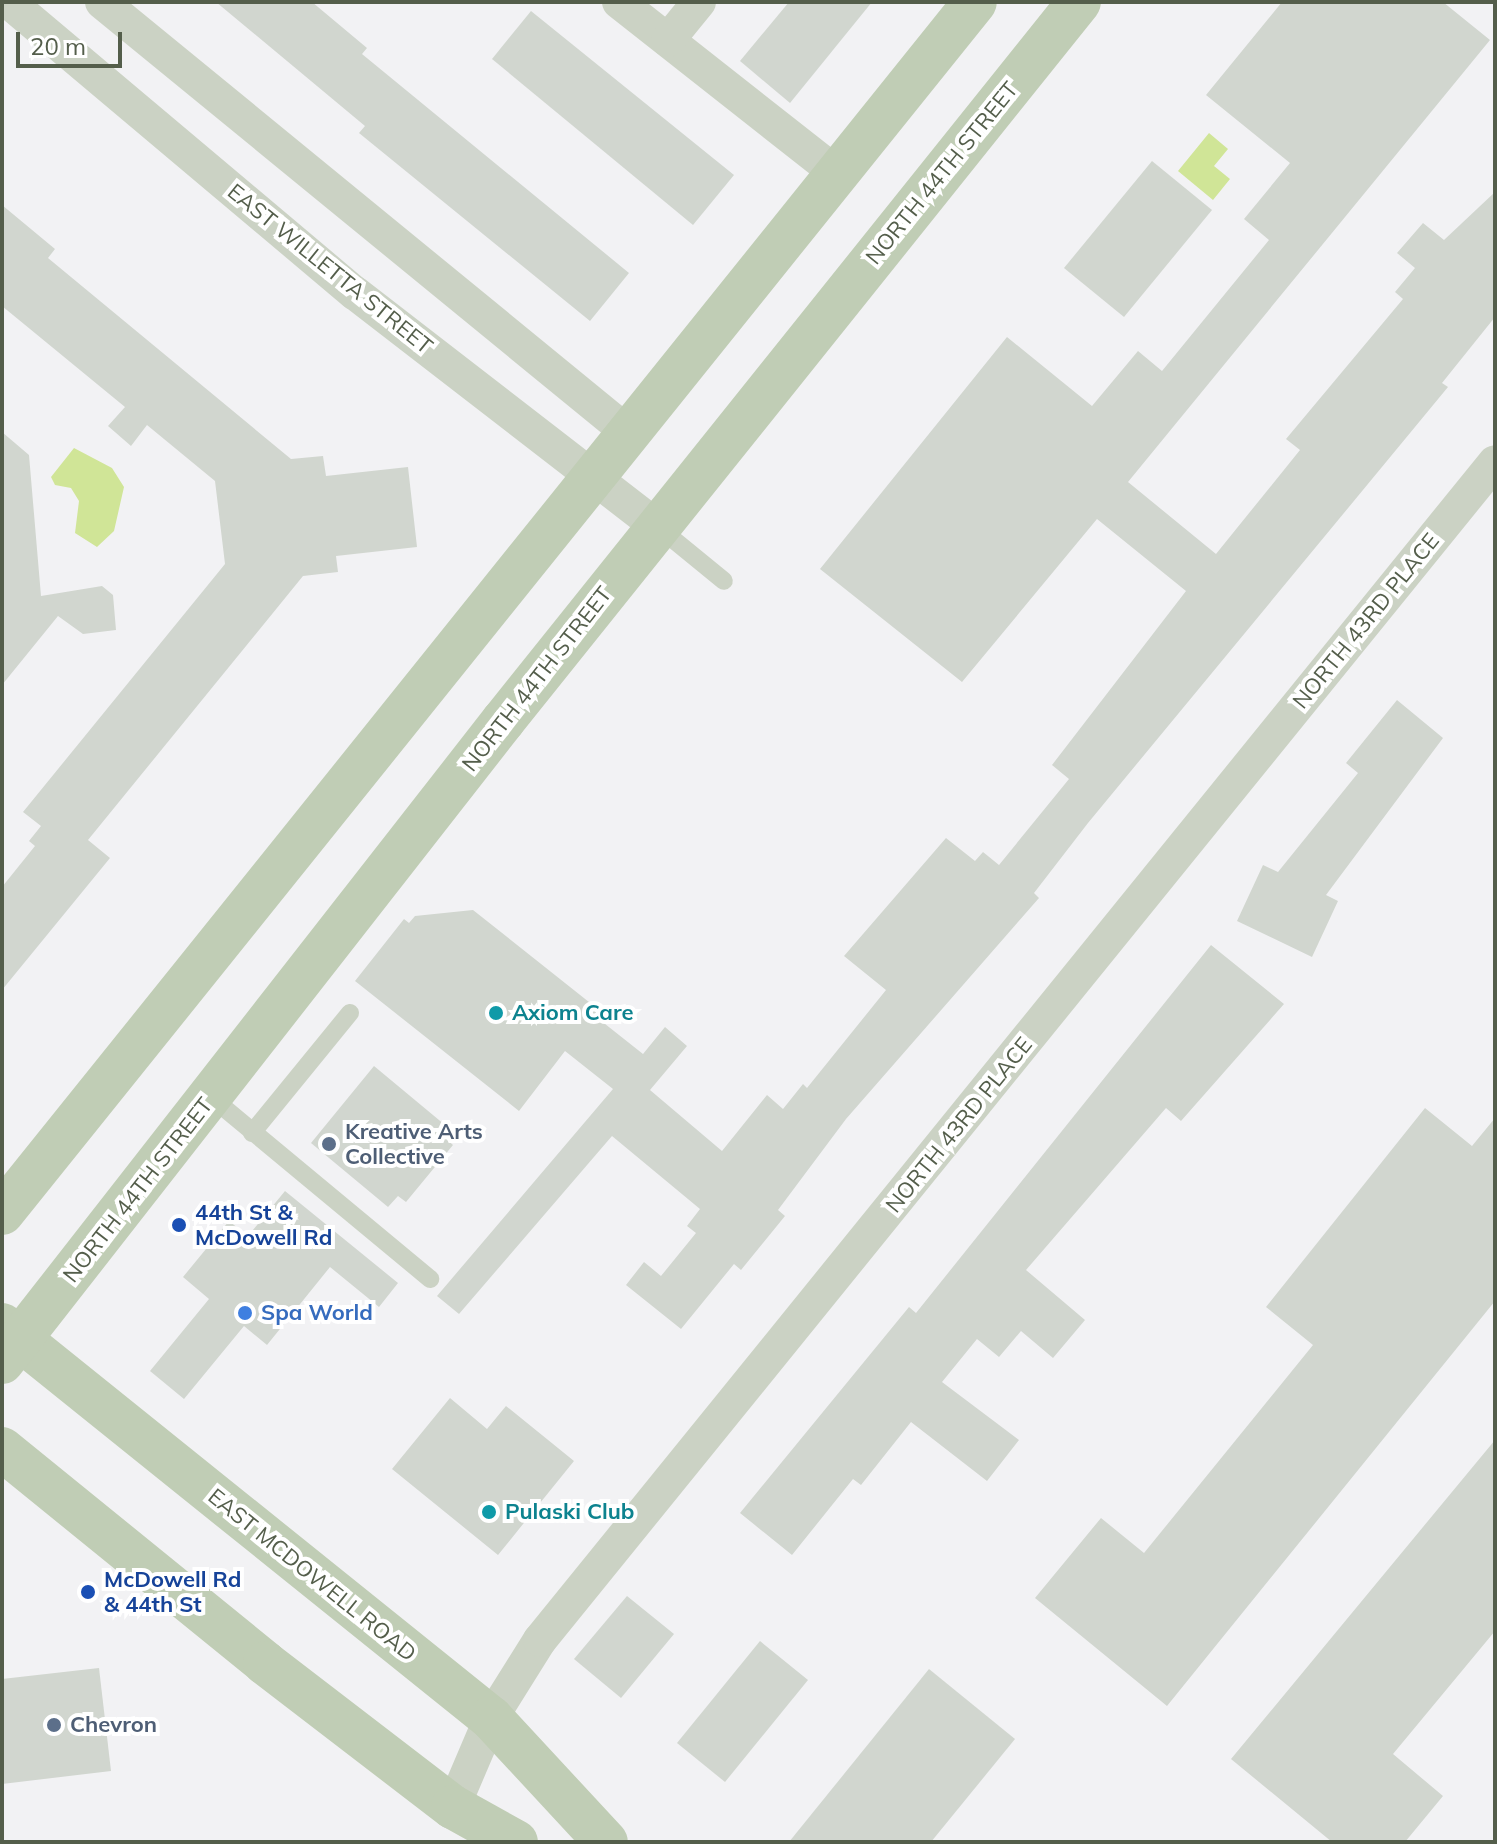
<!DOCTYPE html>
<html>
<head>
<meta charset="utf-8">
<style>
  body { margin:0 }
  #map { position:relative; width:1497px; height:1844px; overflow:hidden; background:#f2f2f4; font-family:Mulish,sans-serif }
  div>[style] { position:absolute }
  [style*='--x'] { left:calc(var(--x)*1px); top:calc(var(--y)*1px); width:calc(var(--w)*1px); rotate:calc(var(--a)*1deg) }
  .water>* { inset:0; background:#d0e597 }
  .building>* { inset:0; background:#d1d6cf }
  .lane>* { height:18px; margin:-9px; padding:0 9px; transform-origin:9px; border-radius:9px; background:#cbd2c4 }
  .street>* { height:34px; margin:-17px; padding:0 17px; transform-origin:17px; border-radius:17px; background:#cbd2c4 }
  .primary>* { height:44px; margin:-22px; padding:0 22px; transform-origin:22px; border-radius:22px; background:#c0cdb5 }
  .dots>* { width:22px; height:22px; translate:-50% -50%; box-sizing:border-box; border:4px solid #fff; border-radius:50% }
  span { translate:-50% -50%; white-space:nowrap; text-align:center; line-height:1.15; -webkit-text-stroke:8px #fff; paint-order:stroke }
  .street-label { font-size:22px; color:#545e4b }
  .culture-label { font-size:22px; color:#0d838f; font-weight:700 }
  .left { translate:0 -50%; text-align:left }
  .service-label { font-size:22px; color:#4e5e75; font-weight:700 }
  .transit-label { font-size:22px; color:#164399; font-weight:700 }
  .shop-label { font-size:22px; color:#366cbe; font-weight:700 }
  .frame { position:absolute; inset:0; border:4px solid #545e4b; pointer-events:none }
  .scale { position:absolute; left:16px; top:32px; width:106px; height:36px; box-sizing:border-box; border:4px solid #545e4b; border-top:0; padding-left:10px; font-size:24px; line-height:28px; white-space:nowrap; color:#545e4b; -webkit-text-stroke:6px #fff; paint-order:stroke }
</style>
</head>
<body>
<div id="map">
  <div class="water">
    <i style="clip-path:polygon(1209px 133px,1228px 149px,1214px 166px,1230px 179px,1213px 200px,1178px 171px)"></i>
    <i style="clip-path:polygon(74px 448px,112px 468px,124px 487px,114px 531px,97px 547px,75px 533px,79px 501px,71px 488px,55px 485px,51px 477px)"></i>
  </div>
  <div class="building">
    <i style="clip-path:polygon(216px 2px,312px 2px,367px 48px,362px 54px,629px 273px,590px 321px,359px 133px,365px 126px)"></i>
    <i style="clip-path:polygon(789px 2px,872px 2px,790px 103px,740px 61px)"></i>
    <i style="clip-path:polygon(1282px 2px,1443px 2px,1490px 40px,1128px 482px,1216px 554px,1300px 450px,1286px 439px,1403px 299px,1395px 292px,1415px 268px,1397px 253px,1423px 223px,1444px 240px,1495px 192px,1495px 317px,1442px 383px,1448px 387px,1088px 823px,1034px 893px,1039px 898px,846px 1119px,778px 1210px,785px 1216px,741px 1270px,734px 1264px,681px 1329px,626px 1285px,644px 1262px,661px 1276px,696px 1233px,687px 1226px,700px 1209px,612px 1136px,459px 1314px,437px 1296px,613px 1089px,565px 1051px,519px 1111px,355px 981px,404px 919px,409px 923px,415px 916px,473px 910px,599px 1010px,595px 1016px,643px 1054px,665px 1027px,687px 1046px,650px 1090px,722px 1151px,767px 1095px,783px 1109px,803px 1084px,807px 1088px,886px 990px,844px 956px,946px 838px,975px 861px,983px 852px,999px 865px,1069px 779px,1052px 765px,1186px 591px,1097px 519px,962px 682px,820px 569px,1007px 337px,1092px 406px,1138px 351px,1162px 371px,1269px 240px,1244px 219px,1290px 163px,1206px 95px)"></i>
    <i style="clip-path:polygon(531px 11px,734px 175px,693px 225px,492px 59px)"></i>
    <i style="clip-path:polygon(1152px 161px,1212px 210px,1124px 317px,1064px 268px)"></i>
    <i style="clip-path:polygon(2px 205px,55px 249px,48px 258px,291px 459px,323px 456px,326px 476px,408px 467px,417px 547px,336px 556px,338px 572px,303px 576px,88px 840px,110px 858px,2px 990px,2px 887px,35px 846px,29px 841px,41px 826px,23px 812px,225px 564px,215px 481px,147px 425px,131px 446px,108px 426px,125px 407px,2px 306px)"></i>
    <i style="clip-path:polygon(2px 432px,29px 455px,41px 596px,102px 586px,113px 595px,116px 630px,83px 634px,58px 616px,2px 685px)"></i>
    <i style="clip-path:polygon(1397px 700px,1443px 738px,1326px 895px,1338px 901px,1312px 957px,1237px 921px,1263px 865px,1278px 872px,1358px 773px,1346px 763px)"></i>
    <i style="clip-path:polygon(1211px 945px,1284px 1004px,1181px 1121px,1166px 1108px,1026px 1270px,1085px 1320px,1053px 1358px,1021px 1331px,999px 1357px,977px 1339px,942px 1382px,1019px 1440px,987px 1481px,911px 1422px,861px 1485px,853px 1479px,792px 1555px,740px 1513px,909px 1307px,916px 1313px)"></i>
    <i style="clip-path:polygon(374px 1066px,451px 1130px,445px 1138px,453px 1145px,406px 1202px,398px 1196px,388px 1207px,311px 1143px)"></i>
    <i style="clip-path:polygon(1425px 1108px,1472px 1146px,1495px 1118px,1495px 1301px,1167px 1706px,1035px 1598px,1101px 1518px,1144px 1553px,1313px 1345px,1266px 1307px)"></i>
    <i style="clip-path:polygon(285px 1191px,398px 1283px,379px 1307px,330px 1267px,267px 1345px,244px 1326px,184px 1399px,150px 1371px,209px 1299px,183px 1277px,229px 1221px,248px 1236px)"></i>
    <i style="clip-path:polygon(450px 1398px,487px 1429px,506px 1406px,574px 1461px,498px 1555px,392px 1469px)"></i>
    <i style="clip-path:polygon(1495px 1440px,1495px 1631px,1393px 1754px,1443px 1796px,1405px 1842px,1332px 1842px,1231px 1759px)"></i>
    <i style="clip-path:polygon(627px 1596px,674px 1634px,621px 1698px,574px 1659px)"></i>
    <i style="clip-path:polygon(760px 1641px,808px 1680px,725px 1782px,677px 1743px)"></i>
    <i style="clip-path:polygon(99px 1668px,111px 1771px,2px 1784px,2px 1679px)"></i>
    <i style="clip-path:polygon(929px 1669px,1015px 1739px,931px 1842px,789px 1842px)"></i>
  </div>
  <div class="lane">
    <i style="--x:658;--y:527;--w:85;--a:39.3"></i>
    <i style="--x:211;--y:1097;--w:285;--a:39.7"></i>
    <i style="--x:252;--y:1133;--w:155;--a:-50.8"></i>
  </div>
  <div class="street">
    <i style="--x:9;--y:2;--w:452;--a:40.1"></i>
    <i style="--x:355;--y:293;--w:383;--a:37.7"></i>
    <i style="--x:102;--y:2;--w:677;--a:39.31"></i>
    <i style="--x:619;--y:2;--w:276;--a:38.2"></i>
    <i style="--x:668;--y:40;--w:49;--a:-50.8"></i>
    <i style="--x:453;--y:1807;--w:97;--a:-66.9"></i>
    <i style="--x:491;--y:1718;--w:92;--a:-57.9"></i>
    <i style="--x:540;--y:1640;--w:1516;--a:-50.97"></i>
  </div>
  <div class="primary">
    <i style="--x:2;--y:1213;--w:1553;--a:-51.22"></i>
    <i style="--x:2;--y:1325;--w:627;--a:38.79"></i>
    <i style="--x:491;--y:1718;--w:169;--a:47.2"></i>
    <i style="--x:2;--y:1362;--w:814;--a:-51.99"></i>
    <i style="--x:503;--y:721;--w:921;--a:-51.3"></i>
    <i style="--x:2;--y:1449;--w:339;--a:39.1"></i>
    <i style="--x:265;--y:1663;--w:237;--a:37.5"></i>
    <i style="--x:453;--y:1807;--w:72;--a:29.1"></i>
  </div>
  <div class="dots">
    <i style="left:496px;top:1013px;background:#0f9aa8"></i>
    <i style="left:329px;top:1144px;background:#5c6f8a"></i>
    <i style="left:179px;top:1225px;background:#1a4fb4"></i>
    <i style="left:245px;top:1313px;background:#3f7fe0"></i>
    <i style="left:489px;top:1512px;background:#0f9aa8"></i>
    <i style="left:88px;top:1592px;background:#1a4fb4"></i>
    <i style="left:54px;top:1725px;background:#5c6f8a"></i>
  </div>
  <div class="street-label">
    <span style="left:942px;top:173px;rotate:-51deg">NORTH 44TH STREET</span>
    <span style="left:330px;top:269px;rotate:39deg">EAST WILLETTA STREET</span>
    <span style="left:1366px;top:621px;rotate:-51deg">NORTH 43RD PLACE</span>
    <span style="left:537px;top:679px;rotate:-52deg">NORTH 44TH STREET</span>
    <span style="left:959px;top:1125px;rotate:-51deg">NORTH 43RD PLACE</span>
    <span style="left:138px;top:1190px;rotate:-52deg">NORTH 44TH STREET</span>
    <span style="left:312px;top:1575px;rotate:39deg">EAST MCDOWELL ROAD</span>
  </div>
  <div class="culture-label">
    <span class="left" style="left:512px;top:1013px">Axiom Care</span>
    <span class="left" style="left:505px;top:1512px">Pulaski Club</span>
  </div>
  <div class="service-label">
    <span class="left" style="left:345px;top:1144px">Kreative Arts<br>Collective</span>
    <span class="left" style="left:70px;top:1725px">Chevron</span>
  </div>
  <div class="transit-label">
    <span class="left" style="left:195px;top:1225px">44th St &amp;<br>McDowell Rd</span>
    <span class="left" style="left:104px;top:1592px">McDowell Rd<br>&amp; 44th St</span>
  </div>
  <div class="shop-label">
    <span class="left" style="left:261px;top:1313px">Spa World</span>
  </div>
  <div class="frame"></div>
  <div class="scale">20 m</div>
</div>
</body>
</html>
